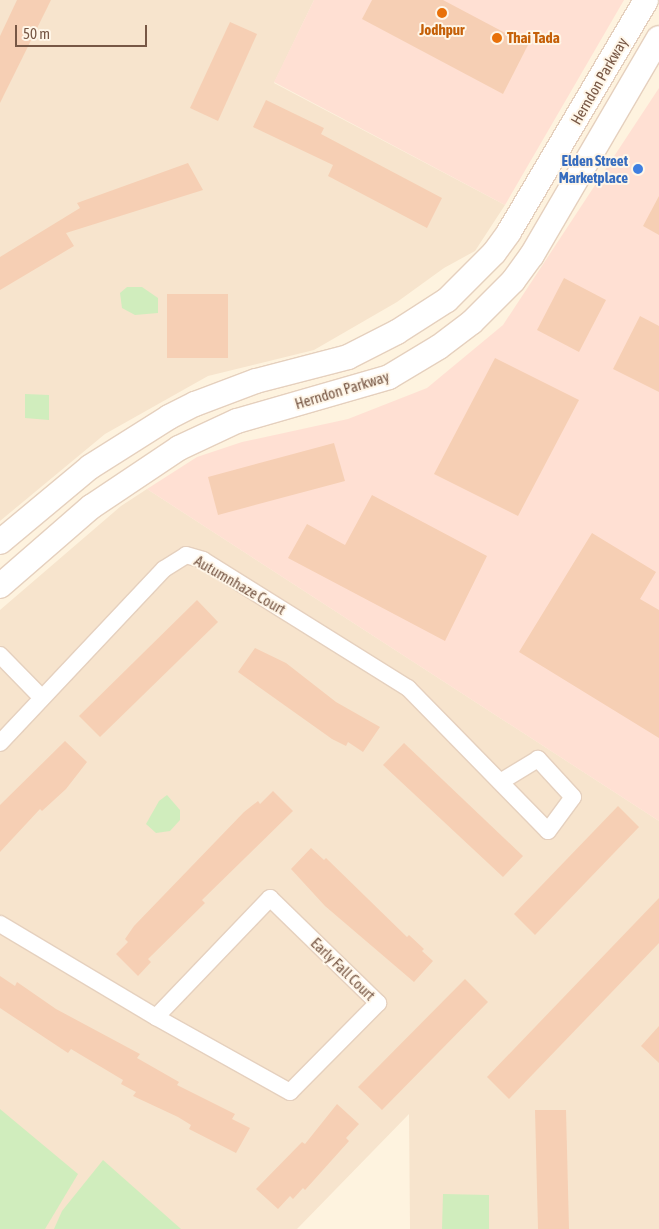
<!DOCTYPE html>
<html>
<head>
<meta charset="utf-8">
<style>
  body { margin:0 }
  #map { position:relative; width:659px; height:1229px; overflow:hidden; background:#fef3df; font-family:"Asap Condensed",sans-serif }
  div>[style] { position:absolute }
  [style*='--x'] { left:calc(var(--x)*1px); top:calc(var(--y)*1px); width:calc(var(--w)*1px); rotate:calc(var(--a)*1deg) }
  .residential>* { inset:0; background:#f7e4cd }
  .commercial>* { inset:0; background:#ffe0d3 }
  .green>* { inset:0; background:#d0edbd }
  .building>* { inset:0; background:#f6cfb4 }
  .roads { filter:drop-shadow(1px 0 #e5d0be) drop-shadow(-1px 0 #e5d0be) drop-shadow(0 1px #e5d0be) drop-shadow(0 -1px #e5d0be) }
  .street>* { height:16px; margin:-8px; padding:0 8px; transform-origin:8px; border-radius:8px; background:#fff }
  .secondary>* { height:24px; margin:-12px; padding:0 12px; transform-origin:12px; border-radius:12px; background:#fff }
  .dots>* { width:14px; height:14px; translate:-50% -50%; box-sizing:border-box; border:2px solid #fff6e8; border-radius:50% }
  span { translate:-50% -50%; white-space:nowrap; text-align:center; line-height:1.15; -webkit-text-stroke:4px #fff6e8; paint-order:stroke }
  .food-label { font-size:15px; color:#c56008; font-weight:700 }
  .left { translate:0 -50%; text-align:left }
  .street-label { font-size:15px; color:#775745 }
  .shop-label { font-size:15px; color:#366cbe; font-weight:700 }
  .right { translate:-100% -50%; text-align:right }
  .scale { position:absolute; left:15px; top:25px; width:132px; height:22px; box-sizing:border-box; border:2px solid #775745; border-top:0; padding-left:6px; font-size:15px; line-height:18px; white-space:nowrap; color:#775745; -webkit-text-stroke:4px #fff6e8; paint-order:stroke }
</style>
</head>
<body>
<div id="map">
  <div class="residential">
    <i style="clip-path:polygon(0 0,314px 0,274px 83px,505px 205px,475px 251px,444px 268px,397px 302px,314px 350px,208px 376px,105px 434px,0 521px)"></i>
    <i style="clip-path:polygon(147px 489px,659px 821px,659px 1229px,410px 1229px,409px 1114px,297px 1229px,0 1229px,0 610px,121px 506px)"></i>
  </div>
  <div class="commercial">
    <i style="clip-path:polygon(314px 0,624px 0,505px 205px,274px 82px)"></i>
    <i style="clip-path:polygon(659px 88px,659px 821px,147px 489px,197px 457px,242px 442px,348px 419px,427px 388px,503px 325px)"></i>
  </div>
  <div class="green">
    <i style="clip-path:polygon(127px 287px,142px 287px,158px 298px,158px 313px,135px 315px,122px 308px,120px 293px)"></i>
    <i style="clip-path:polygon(25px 394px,49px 395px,49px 420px,25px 418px)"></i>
    <i style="clip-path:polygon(167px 795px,180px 810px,180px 820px,170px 831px,156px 833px,146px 824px,159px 801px)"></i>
    <i style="clip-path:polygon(0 1109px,78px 1174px,45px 1229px,0 1229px)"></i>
    <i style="clip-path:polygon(103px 1160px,181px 1229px,54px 1229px,62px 1211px)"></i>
    <i style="clip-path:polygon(443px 1194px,489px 1195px,489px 1229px,442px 1229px)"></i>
  </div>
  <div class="building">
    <i style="clip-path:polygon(17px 0,51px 0,0 103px,0 36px)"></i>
    <i style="clip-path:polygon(372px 0,443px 0,528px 45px,503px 94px,362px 19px)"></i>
    <i style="clip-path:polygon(230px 22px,257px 34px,218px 121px,190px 108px)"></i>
    <i style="clip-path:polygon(266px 100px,324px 128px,321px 134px,442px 198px,427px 228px,328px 176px,333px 165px,253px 127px)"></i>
    <i style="clip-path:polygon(188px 163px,203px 190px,66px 233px,74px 246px,0 290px,0 257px,80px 208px,77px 203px)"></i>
    <i style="clip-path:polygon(659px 196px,659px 235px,643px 226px)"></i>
    <i style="clip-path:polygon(564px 278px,606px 300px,579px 352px,537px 330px)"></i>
    <i style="clip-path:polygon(167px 294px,228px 294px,228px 358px,167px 358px)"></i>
    <i style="clip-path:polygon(640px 316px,659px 326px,659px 392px,613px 369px)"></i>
    <i style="clip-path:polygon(495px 358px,579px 400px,518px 516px,434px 474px)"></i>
    <i style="clip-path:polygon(334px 443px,345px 481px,218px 515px,208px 477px)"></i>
    <i style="clip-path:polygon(372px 495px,487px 556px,445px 641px,288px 558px,307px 524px,345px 545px)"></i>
    <i style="clip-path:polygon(592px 533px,656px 572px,640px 599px,659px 610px,659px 738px,519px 652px)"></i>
    <i style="clip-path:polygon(197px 600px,218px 622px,100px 737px,79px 716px)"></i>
    <i style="clip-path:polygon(255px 648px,286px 663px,336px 702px,380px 727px,363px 752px,348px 742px,346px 746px,332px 739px,238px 672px)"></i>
    <i style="clip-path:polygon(65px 741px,87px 762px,66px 789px,42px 811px,40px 809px,0 852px,0 805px)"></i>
    <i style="clip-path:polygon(404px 743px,523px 856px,503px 877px,383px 765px)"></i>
    <i style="clip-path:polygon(273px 791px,293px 811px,202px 900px,205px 903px,148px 959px,151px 962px,138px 976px,116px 954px,128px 942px,125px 939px,134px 926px,244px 812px,258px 801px,260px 804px)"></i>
    <i style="clip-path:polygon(618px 806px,639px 827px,535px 935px,514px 914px)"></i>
    <i style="clip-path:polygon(311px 848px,324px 860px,326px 858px,407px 937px,409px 935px,424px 949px,422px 951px,433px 961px,414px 982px,325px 906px,291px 869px)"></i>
    <i style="clip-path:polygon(659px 898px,659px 943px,509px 1099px,487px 1077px)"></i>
    <i style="clip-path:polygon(0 976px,15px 986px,17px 982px,56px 1009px,140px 1054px,137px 1058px,179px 1082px,177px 1085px,235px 1114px,232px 1119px,250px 1128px,236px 1153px,189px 1129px,191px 1125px,178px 1117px,133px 1096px,136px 1092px,121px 1084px,123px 1080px,71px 1049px,68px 1053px,0 1008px)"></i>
    <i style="clip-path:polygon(465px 979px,488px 1002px,382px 1110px,358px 1087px)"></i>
    <i style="clip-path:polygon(659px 1026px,659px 1063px,641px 1046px)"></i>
    <i style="clip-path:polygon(337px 1104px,359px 1124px,346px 1138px,349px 1141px,305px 1190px,303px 1188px,293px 1199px,290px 1196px,278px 1209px,256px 1189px,302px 1142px,305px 1144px)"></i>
    <i style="clip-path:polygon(535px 1110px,566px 1110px,569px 1229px,538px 1229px)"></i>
  </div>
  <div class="roads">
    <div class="street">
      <i style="--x:0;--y:655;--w:60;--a:45.7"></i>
      <i style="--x:0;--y:743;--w:239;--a:-46.7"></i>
      <i style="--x:164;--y:569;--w:26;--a:-32"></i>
      <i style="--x:186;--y:555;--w:18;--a:16"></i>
      <i style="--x:203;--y:560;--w:242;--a:32"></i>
      <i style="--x:408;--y:688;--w:200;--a:45.6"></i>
      <i style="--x:548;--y:831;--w:42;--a:-53.7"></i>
      <i style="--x:573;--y:797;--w:52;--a:-132.6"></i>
      <i style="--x:538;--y:759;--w:44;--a:148.8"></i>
      <i style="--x:270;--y:898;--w:151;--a:44.2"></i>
      <i style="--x:378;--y:1003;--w:125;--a:134.7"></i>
      <i style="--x:290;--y:1092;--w:154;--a:-150.8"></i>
      <i style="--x:156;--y:1017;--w:165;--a:-46.2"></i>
      <i style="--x:0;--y:924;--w:182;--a:30.8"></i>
    </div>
    <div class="secondary">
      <i style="--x:0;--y:542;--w:117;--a:-39.8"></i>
      <i style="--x:90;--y:467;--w:93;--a:-32.3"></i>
      <i style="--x:169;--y:417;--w:29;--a:-27"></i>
      <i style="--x:195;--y:404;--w:65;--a:-20.7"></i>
      <i style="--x:256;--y:381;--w:95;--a:-14.6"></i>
      <i style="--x:348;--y:357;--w:55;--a:-27"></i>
      <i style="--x:397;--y:332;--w:59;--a:-32.6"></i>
      <i style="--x:447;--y:300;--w:66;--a:-45"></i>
      <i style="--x:494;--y:253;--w:26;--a:-54"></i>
      <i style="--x:509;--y:232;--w:269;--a:-59.4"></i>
      <i style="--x:0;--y:586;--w:121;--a:-41"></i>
      <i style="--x:91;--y:507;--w:106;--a:-33.8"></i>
      <i style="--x:179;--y:448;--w:64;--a:-25"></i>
      <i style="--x:237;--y:421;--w:158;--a:-16.1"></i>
      <i style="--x:389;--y:377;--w:58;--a:-31"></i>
      <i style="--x:439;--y:347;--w:41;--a:-37.1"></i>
      <i style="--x:472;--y:322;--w:58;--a:-45"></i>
      <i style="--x:513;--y:281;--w:32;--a:-54"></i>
      <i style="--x:532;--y:255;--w:251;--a:-59.7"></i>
    </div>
  </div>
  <div class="dots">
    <i style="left:442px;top:13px;background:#e8710a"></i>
    <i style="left:497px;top:38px;background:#e8710a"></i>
    <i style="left:638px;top:169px;background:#3f7fe0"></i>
  </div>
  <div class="food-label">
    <span style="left:442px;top:30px">Jodhpur</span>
    <span class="left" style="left:507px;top:38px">Thai Tada</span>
  </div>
  <div class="street-label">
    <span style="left:599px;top:81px;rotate:-60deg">Herndon Parkway</span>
    <span style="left:342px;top:390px;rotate:-17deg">Herndon Parkway</span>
    <span style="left:240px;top:585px;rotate:30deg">Autumnhaze Court</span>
    <span style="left:343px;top:969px;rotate:44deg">Early Fall Court</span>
  </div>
  <div class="shop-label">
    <span class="right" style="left:628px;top:169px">Elden Street<br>Marketplace</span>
  </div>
  <div class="scale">50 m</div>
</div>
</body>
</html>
